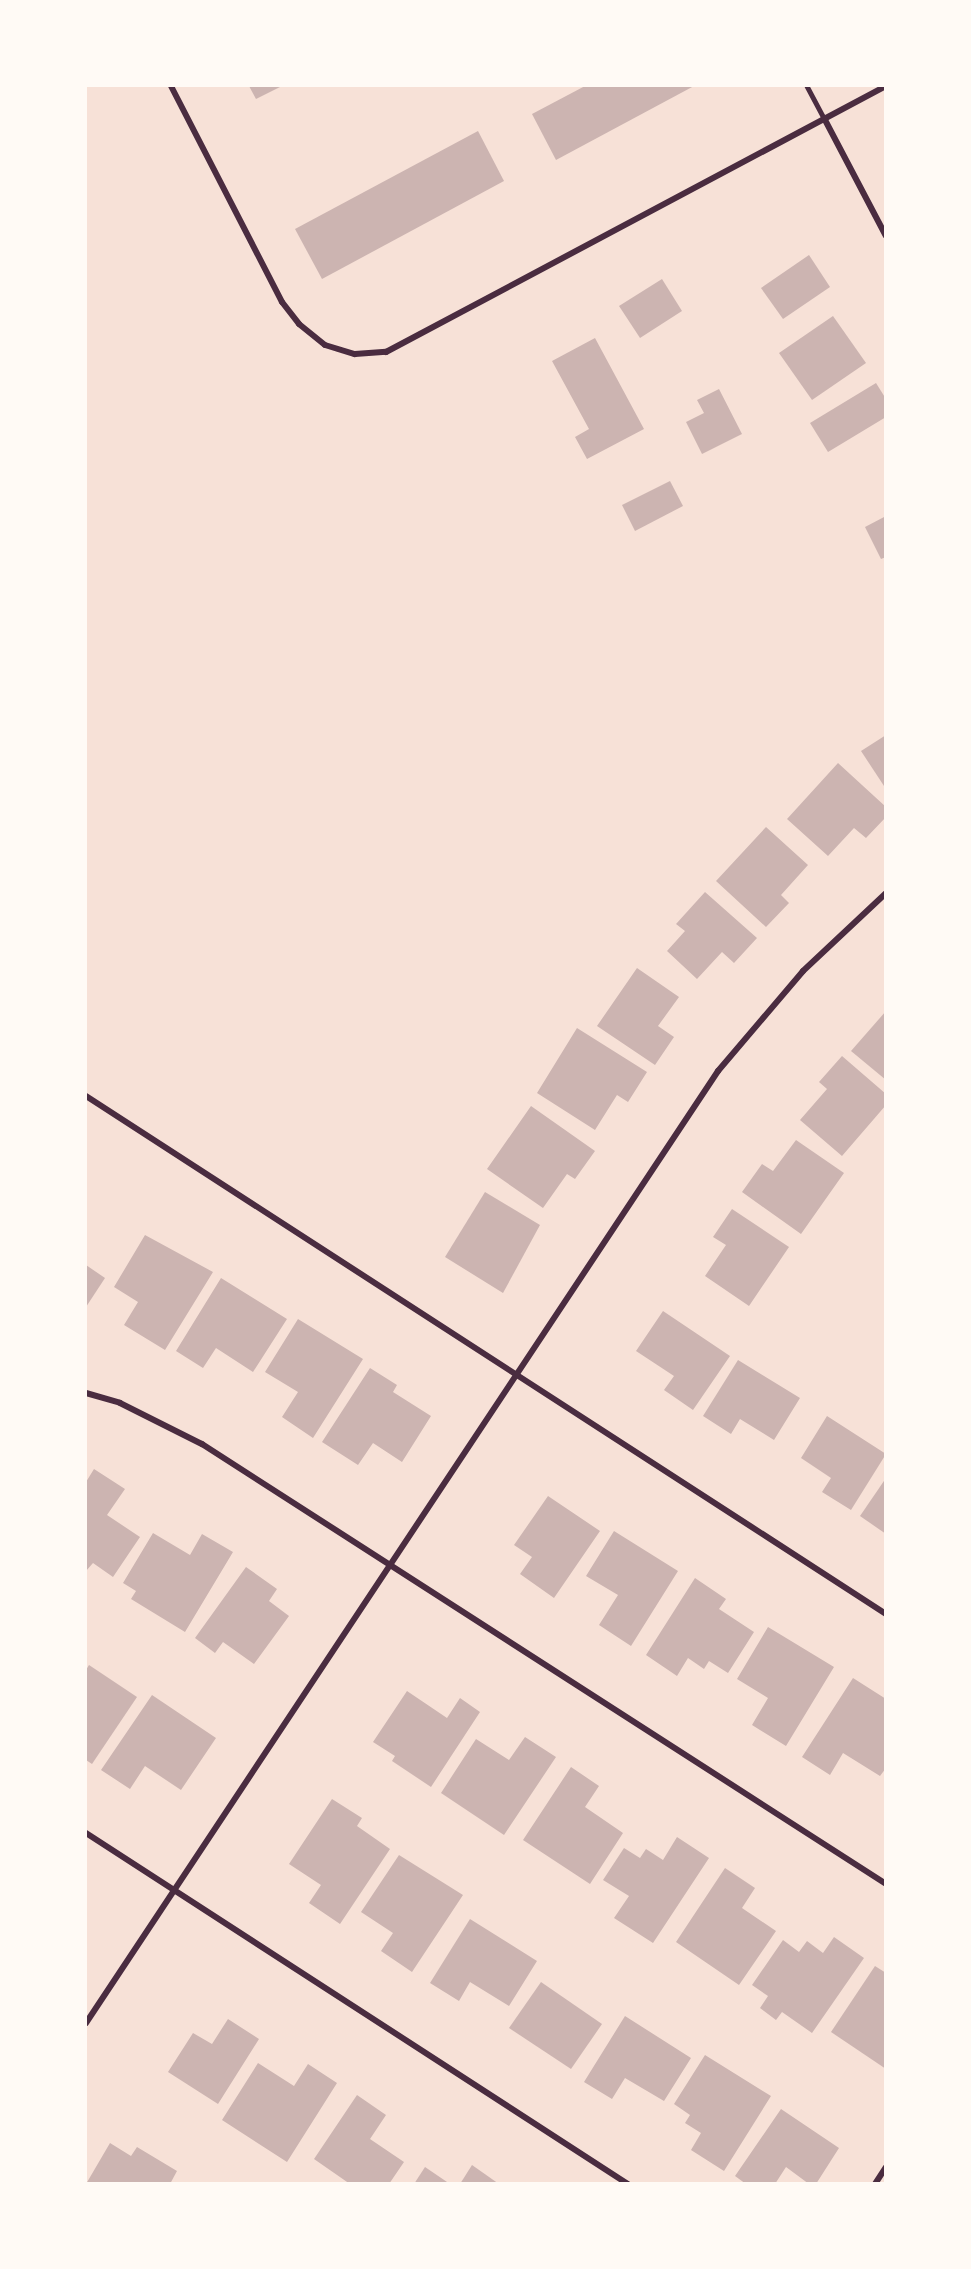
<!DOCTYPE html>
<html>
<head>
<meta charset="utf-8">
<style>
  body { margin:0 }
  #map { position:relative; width:971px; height:2269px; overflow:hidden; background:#f7e1d7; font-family:Jost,sans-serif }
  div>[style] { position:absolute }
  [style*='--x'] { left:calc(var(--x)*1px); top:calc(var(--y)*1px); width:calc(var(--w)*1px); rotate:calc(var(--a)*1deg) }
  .building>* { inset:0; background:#ccb4b1 }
  .service>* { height:4.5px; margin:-2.25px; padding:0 2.25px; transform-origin:2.25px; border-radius:2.25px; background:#4a2c40 }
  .minor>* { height:6px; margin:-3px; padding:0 3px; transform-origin:3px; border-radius:3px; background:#4a2c40 }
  span { translate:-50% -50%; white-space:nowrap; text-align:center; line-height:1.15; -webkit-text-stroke:4.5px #fffaf5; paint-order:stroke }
  .frame { position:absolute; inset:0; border:87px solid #fffaf5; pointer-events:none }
</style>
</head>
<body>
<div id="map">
  <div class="building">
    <i style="clip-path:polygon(249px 86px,282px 86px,256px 99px)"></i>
    <i style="clip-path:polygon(585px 86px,694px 86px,556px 160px,532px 114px)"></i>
    <i style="clip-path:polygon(478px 131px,504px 181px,322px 279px,295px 229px)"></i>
    <i style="clip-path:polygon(809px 255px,830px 287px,783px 319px,761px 288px)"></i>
    <i style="clip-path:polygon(662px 279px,682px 311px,640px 338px,619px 306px)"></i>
    <i style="clip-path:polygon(833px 316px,866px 363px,812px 400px,779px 353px)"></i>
    <i style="clip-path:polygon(595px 338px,644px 429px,587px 459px,575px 437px,589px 429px,552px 361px)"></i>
    <i style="clip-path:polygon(876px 383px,886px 399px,886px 417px,828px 452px,810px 423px)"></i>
    <i style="clip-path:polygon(719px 389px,742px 434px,702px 454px,686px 422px,704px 413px,697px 400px)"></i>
    <i style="clip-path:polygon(670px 481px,683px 506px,635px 531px,622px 505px)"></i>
    <i style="clip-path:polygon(886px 516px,886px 557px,881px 559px,865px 527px)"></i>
    <i style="clip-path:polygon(886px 735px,886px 789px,861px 751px)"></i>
    <i style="clip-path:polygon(838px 763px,886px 807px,886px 817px,866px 838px,854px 828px,828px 856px,787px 819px)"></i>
    <i style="clip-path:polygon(766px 827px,808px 865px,781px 895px,789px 903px,766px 927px,716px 881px)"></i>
    <i style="clip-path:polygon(705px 892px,757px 938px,734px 963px,722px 952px,697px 979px,667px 951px,685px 931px,676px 924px)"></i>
    <i style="clip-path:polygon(637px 968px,679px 997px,658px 1026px,674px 1037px,655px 1065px,597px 1026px)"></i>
    <i style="clip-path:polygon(886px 1011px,886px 1080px,851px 1051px)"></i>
    <i style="clip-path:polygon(577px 1028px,647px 1072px,628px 1102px,617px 1095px,595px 1130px,537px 1093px)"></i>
    <i style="clip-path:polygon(842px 1056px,886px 1094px,886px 1105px,842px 1156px,800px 1120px,827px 1089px,819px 1082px)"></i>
    <i style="clip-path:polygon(531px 1106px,595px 1151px,575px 1179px,567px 1174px,543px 1208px,487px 1169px)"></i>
    <i style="clip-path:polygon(796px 1140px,844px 1173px,801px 1234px,742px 1192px,762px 1164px,773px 1171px)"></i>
    <i style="clip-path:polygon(485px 1192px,540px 1225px,503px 1293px,445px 1257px)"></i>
    <i style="clip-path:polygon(732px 1209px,789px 1247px,749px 1306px,705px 1276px,726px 1245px,713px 1237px)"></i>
    <i style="clip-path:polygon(145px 1235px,213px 1272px,165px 1350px,124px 1325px,138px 1302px,114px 1287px)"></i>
    <i style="clip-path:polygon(86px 1265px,105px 1278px,86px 1307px)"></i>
    <i style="clip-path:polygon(221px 1278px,287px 1319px,253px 1372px,216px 1348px,203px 1368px,176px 1351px)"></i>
    <i style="clip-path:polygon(663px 1311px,730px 1356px,693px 1410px,664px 1390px,674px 1376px,636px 1351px)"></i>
    <i style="clip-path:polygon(298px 1319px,363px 1359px,313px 1438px,282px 1417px,298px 1392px,265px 1372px)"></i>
    <i style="clip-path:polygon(738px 1360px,800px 1398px,774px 1440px,740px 1419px,731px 1434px,703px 1416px)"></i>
    <i style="clip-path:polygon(370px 1368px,397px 1385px,393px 1392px,431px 1416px,402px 1462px,373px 1443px,358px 1465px,322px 1442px)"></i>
    <i style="clip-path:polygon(827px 1416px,886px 1454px,851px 1510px,822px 1492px,831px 1478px,801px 1458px)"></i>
    <i style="clip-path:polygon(94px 1469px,125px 1489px,107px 1515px,140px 1537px,113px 1577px,93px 1563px,86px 1571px,86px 1482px)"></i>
    <i style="clip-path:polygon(886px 1478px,886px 1534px,860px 1516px)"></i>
    <i style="clip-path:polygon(548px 1496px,600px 1531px,554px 1598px,520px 1574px,532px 1557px,514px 1545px)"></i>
    <i style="clip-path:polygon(614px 1531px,678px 1571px,631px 1646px,599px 1625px,618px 1595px,586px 1576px)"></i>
    <i style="clip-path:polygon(153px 1533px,190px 1555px,202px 1534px,233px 1552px,185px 1632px,131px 1599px,136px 1591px,123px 1583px)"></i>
    <i style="clip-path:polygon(246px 1567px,277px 1589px,269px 1601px,289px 1616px,254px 1664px,223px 1642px,215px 1653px,195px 1638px)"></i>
    <i style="clip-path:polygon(695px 1578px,726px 1599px,719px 1609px,754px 1632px,728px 1673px,709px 1661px,704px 1669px,688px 1658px,677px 1676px,646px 1655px)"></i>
    <i style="clip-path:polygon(768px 1627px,834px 1667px,786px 1746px,752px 1725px,768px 1698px,737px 1679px)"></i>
    <i style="clip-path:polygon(89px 1665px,137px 1697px,92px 1764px,86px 1760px,86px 1670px)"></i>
    <i style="clip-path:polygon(853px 1678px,886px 1699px,886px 1768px,880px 1776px,843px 1753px,830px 1775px,802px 1757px)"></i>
    <i style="clip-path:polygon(407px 1691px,447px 1718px,460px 1698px,480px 1712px,431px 1787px,392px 1761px,395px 1756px,373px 1742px)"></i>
    <i style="clip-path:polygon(152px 1695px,216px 1738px,181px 1790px,145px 1766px,130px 1789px,101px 1770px)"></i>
    <i style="clip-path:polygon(525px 1737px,556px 1757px,504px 1835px,441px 1793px,476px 1739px,509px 1760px)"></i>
    <i style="clip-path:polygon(571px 1767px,599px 1786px,585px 1807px,623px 1833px,590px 1884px,523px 1840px)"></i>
    <i style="clip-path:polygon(332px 1799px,362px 1818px,357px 1826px,390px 1849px,340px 1924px,309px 1903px,321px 1885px,289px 1864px)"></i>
    <i style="clip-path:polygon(677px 1837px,709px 1858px,653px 1943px,614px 1918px,629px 1896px,603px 1880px,624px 1848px,640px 1858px,646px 1849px,663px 1860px)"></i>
    <i style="clip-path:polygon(399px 1855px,463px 1895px,412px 1972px,381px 1951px,393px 1933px,361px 1912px)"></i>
    <i style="clip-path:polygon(725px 1868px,755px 1888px,742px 1908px,776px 1931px,739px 1985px,676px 1942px)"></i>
    <i style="clip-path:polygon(470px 1919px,537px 1961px,509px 2006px,470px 1982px,459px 2001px,430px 1983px)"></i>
    <i style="clip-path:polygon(834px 1937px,864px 1958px,812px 2033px,782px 2012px,776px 2020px,760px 2008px,768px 1996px,752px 1985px,783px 1940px,799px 1952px,807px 1941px,823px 1953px)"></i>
    <i style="clip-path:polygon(875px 1966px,886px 1973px,886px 2069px,831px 2032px)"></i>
    <i style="clip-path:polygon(541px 1982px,602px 2024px,571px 2069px,509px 2028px)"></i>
    <i style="clip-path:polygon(625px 2016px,691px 2058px,664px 2101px,625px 2078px,612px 2099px,584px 2082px)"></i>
    <i style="clip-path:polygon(228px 2019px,259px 2039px,218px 2104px,168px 2072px,193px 2033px,212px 2044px)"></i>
    <i style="clip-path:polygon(705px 2055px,771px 2096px,724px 2171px,691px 2150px,701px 2133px,685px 2123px,690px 2115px,674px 2104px)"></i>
    <i style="clip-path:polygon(258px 2063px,294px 2086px,308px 2064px,337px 2083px,287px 2162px,222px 2120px)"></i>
    <i style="clip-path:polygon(357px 2095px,386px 2115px,370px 2139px,404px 2162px,389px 2184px,350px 2184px,314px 2159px)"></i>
    <i style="clip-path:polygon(781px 2109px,839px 2148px,816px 2184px,809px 2184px,786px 2167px,775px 2184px,746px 2184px,735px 2176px)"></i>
    <i style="clip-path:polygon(110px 2143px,131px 2156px,137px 2147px,177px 2171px,170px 2184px,86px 2184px)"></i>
    <i style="clip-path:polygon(472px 2165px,499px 2184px,460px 2184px)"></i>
    <i style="clip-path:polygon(425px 2167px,450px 2184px,414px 2184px)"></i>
  </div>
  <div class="service">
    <i style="--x:807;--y:86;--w:36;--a:62"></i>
  </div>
  <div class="minor">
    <i style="--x:171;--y:86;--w:243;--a:62.8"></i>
    <i style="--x:282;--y:302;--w:28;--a:52"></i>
    <i style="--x:299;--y:324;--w:33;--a:39"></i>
    <i style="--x:325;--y:345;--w:31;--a:17"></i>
    <i style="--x:355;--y:354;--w:31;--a:-4"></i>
    <i style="--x:386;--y:352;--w:566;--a:-28.01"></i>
    <i style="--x:824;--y:118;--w:133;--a:62.3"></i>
    <i style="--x:86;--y:1096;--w:953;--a:32.92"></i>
    <i style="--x:86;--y:1393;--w:35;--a:16"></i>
    <i style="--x:120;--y:1403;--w:92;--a:26.6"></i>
    <i style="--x:202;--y:1444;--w:813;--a:32.75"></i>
    <i style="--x:86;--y:1833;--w:646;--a:32.93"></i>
    <i style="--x:86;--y:2023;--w:1143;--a:-56.42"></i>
    <i style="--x:718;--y:1071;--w:131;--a:-49.6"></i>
    <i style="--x:803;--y:971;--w:114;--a:-43.2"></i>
    <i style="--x:875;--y:2184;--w:20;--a:-57"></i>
  </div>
  <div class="frame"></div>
</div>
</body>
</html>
